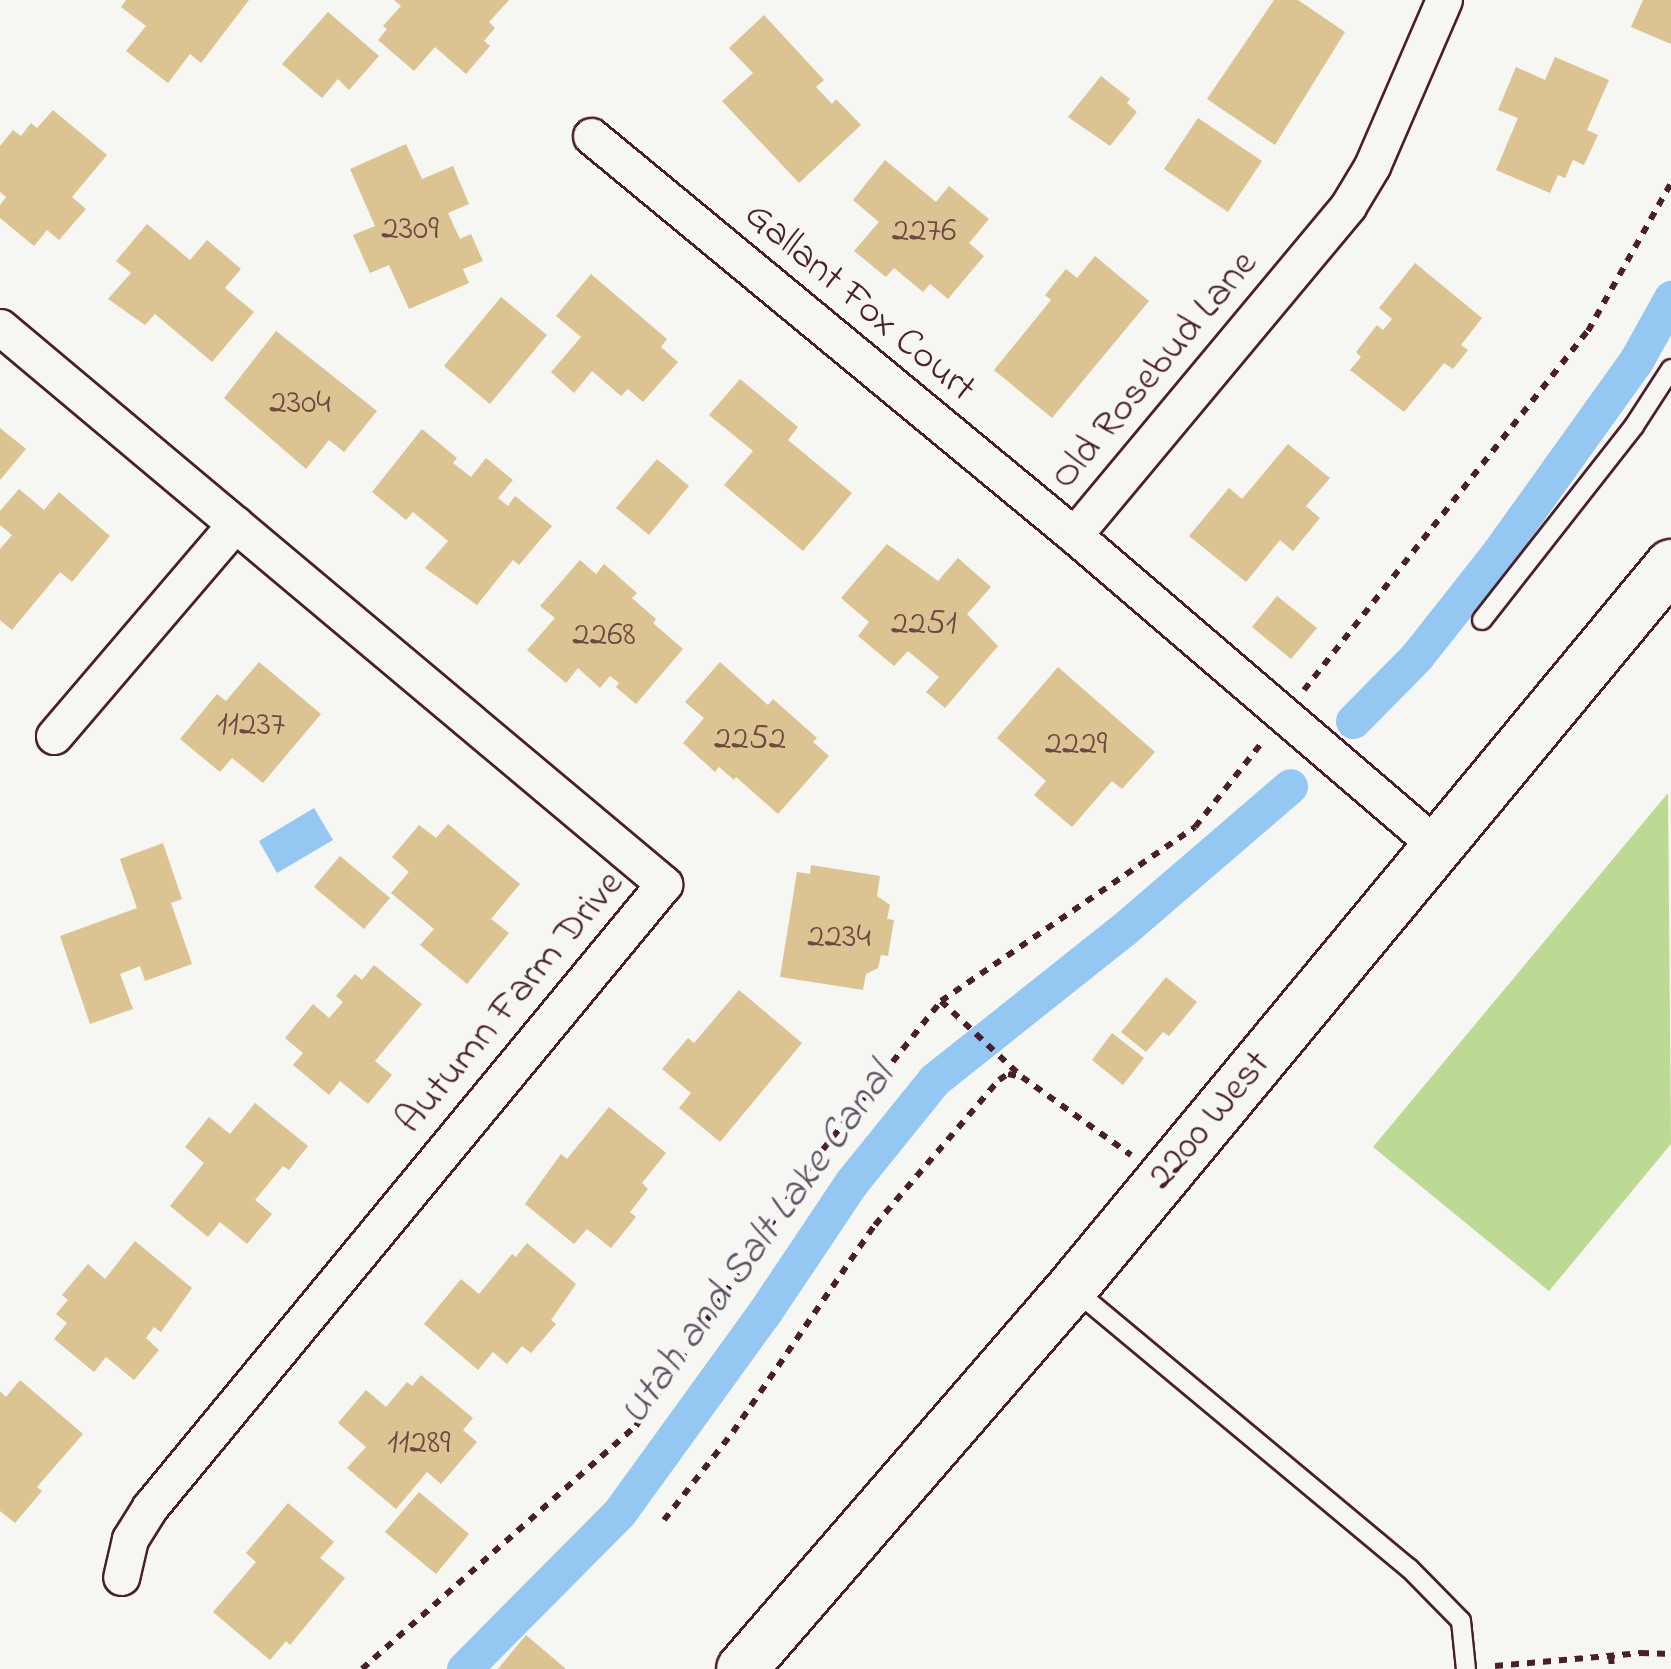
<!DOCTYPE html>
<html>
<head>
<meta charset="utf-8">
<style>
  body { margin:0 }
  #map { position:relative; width:1671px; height:1669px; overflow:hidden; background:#f6f6f2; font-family:"Indie Flower",sans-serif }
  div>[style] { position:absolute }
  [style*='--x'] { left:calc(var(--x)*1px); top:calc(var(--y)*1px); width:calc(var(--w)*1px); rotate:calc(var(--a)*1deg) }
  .green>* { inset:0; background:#bcda93 }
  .water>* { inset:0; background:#94c7f1 }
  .canal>* { height:35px; margin:-17.5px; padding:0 17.5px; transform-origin:17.5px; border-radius:17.5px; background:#94c7f1 }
  .building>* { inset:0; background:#dcc392 }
  .path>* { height:6px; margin-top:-3px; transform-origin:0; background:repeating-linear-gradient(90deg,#4a1f2b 0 8px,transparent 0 16px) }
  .roads { filter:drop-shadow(2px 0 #4a1f2b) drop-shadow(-2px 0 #4a1f2b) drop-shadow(0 2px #4a1f2b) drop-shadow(0 -2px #4a1f2b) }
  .lane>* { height:18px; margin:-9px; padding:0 9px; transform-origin:9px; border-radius:9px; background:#f6f6f2 }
  .street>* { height:35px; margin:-17.5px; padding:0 17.5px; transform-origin:17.5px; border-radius:17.5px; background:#f6f6f2 }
  .secondary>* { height:50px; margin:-25px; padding:0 25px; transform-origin:25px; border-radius:25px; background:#f6f6f2 }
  span { translate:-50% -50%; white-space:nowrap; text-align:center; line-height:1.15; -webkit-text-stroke:8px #f6f6f2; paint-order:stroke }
  .number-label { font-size:35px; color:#6e4845 }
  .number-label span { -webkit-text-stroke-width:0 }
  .street-label { font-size:40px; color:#4a1f2b }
  .water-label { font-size:42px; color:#605166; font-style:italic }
</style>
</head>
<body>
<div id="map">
  <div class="green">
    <i style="clip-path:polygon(1668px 793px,1671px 1144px,1549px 1291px,1373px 1147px)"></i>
  </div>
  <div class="water">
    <i style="clip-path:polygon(314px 808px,333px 840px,277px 873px,259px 841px)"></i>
  </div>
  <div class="canal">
    <i style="--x:1353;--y:721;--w:91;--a:-45.4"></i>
    <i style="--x:1417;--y:656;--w:132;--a:-51.7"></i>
    <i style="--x:1499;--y:552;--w:237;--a:-54.4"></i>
    <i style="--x:1637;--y:359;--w:70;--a:-60.9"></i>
    <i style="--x:464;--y:1669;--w:220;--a:-45.2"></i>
    <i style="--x:619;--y:1513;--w:247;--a:-54.1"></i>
    <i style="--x:764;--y:1313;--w:156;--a:-56.2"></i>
    <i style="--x:851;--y:1183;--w:132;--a:-51.1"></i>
    <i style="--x:934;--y:1080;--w:243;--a:-38.5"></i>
    <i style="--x:1124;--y:929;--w:219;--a:-40.7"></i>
  </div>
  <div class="building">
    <i style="clip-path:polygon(126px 0,249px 0,201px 63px,190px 54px,168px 83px,126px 51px,146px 26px,121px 7px)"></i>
    <i style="clip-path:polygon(394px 0,509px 0,489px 22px,495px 28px,484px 41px,490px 46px,466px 74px,435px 47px,414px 71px,378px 40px,387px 29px,383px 26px,401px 6px)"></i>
    <i style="clip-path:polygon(1274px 0,1298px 0,1345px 32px,1275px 145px,1207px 99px)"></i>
    <i style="clip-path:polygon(1643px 0,1671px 0,1671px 44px,1631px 27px)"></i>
    <i style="clip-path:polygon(328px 12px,379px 56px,349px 90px,338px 79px,322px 98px,282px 64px)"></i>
    <i style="clip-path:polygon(764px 15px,824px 80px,816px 87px,832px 104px,836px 99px,861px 125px,799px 183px,722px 101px,753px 73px,729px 48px)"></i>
    <i style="clip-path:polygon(1555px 57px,1609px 80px,1587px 130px,1598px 135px,1584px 165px,1573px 160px,1565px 178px,1558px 175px,1550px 193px,1496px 170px,1518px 118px,1498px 110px,1516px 67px,1545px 80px)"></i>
    <i style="clip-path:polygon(1101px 76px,1130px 99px,1127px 103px,1137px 112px,1110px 146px,1068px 117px)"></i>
    <i style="clip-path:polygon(53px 110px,107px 155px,72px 197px,86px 209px,59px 240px,47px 230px,34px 246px,0 218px,0 205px,6px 197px,0 192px,0 146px,13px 130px,21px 136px,31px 123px,37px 128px)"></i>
    <i style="clip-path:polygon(1198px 118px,1262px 161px,1228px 212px,1164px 169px)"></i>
    <i style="clip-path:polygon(406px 144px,422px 179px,453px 166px,469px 204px,448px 213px,460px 239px,471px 234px,483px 261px,463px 269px,469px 283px,409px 309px,389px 265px,370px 273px,353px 235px,375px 226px,350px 169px)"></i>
    <i style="clip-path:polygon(885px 160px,936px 202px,949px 186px,989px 219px,969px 243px,984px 256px,948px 299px,930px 284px,923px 292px,894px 268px,886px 277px,854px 251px,879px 222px,853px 200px)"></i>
    <i style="clip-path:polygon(147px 224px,190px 260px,207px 240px,241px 269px,225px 288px,254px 312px,212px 362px,155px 314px,145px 325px,108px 299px,131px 273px,116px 261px)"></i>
    <i style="clip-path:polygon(1095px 256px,1149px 301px,1052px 418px,994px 370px,1051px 300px,1045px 295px,1066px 269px,1077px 278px)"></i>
    <i style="clip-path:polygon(1415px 263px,1482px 318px,1461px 345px,1468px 350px,1453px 369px,1444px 363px,1404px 412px,1350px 370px,1361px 357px,1356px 352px,1377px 325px,1383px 330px,1392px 319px,1379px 308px)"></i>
    <i style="clip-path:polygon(591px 274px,667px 339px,661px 347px,678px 362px,643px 402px,628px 389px,621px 396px,592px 371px,574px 393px,551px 372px,581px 337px,556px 316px)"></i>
    <i style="clip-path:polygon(501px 297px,547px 335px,490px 404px,444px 366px)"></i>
    <i style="clip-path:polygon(276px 331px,377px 411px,344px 452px,329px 440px,306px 469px,224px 398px)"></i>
    <i style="clip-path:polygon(740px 379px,798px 427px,788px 440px,852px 493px,803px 551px,724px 485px,753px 451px,709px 415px)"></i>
    <i style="clip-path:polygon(0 428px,26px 449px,0 480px)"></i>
    <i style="clip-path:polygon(422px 429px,457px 458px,453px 463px,471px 477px,486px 458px,513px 480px,498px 498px,508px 506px,515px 496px,552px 526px,519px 565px,513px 560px,477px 605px,425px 568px,448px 541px,413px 512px,406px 520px,372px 492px)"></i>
    <i style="clip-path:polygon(1288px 444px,1330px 478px,1306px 506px,1320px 518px,1293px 551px,1280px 540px,1246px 582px,1189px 536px,1229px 488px,1242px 499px)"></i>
    <i style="clip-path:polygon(657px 459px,689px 486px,649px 535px,616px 508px)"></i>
    <i style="clip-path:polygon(19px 489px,44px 510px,59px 492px,110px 536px,72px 582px,60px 572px,12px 630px,0 620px,0 549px,12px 535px,0 525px,0 511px)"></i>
    <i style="clip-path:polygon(887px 544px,938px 581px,958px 558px,991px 587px,967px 614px,998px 646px,945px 708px,926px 692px,939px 677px,908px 651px,894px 666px,858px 636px,869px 622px,841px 598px)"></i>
    <i style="clip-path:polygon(580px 560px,596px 574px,604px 564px,637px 593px,632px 598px,656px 619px,653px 623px,683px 649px,636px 704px,616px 687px,619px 683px,610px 676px,600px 688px,578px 668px,566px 683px,527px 650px,555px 618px,540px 606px)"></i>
    <i style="clip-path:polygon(1277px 596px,1317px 628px,1291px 659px,1252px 627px)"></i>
    <i style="clip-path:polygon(259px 662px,321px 714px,263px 783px,232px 758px,220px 772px,180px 739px,217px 694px,226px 701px)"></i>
    <i style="clip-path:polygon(720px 662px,768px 705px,773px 699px,817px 738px,813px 742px,829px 756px,778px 814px,736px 777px,734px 780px,719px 767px,715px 772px,683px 743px,704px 718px,685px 702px)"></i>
    <i style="clip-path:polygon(1058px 667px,1155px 752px,1122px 789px,1112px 781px,1072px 827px,1034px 795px,1046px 781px,997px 738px)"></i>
    <i style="clip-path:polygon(448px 824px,520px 884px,491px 919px,509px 933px,467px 984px,420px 945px,434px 929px,391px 893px,409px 872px,392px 857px,419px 825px,436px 838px)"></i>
    <i style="clip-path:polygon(163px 843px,182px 899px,171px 903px,192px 964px,145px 981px,140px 966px,120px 974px,133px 1009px,90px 1024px,60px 936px,137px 908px,120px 859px)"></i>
    <i style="clip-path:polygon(340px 856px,390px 898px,364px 929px,314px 887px)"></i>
    <i style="clip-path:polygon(811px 865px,880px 876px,877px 896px,890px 905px,887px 919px,894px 920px,888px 956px,881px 955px,878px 968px,866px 974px,863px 990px,780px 977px,797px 872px,810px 874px)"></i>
    <i style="clip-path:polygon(374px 965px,422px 1004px,375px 1061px,392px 1075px,368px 1104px,340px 1081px,329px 1095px,293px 1065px,303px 1053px,285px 1038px,313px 1004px,329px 1018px,343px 1002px,336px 996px,355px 974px,362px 980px)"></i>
    <i style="clip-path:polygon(1166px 977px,1197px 1002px,1169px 1036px,1163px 1032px,1146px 1052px,1121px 1032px)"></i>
    <i style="clip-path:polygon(739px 990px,802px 1043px,720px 1142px,679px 1108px,691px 1093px,662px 1069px,688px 1038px,694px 1043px)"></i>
    <i style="clip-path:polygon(1112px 1033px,1144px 1058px,1123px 1085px,1092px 1060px)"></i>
    <i style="clip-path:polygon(255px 1103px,308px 1146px,289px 1170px,283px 1166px,255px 1200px,272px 1214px,247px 1244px,220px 1222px,208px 1237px,170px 1206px,204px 1163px,185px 1147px,209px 1117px,230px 1134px)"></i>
    <i style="clip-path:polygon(609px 1107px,666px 1153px,642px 1183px,648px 1189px,630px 1212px,636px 1217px,611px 1248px,587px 1229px,574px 1244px,525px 1204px,561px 1154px,567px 1159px)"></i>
    <i style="clip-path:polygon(135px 1241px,192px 1288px,161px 1332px,154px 1327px,146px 1338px,159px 1350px,134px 1380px,106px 1357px,94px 1372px,54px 1339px,67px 1323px,56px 1314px,68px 1300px,62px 1295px,88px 1264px,105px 1279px)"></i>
    <i style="clip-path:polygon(527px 1243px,576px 1284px,551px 1320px,556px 1324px,531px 1353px,522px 1346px,507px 1364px,493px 1352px,478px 1370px,424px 1324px,461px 1279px,479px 1294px,512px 1254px,516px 1257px)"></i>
    <i style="clip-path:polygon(421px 1375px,473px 1418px,463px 1430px,477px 1442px,441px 1484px,427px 1472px,396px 1509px,347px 1468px,366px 1447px,338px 1423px,366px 1390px,386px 1407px,407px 1382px,412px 1386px)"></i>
    <i style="clip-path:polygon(20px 1380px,83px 1434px,37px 1487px,42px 1491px,15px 1523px,0 1511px,0 1391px,6px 1397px)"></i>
    <i style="clip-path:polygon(419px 1492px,469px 1534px,436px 1574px,385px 1532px)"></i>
    <i style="clip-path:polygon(288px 1503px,334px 1542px,320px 1558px,345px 1578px,290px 1645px,286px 1641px,270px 1660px,213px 1612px,256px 1562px,246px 1553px)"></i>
    <i style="clip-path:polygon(526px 1635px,566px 1669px,498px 1669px)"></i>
  </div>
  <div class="path">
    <i style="--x:1304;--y:690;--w:458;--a:-51.7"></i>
    <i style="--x:1588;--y:331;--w:170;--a:-60.7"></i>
    <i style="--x:941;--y:1001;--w:110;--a:43.2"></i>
    <i style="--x:664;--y:1520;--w:112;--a:-51.9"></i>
    <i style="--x:733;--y:1432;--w:251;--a:-55.6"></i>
    <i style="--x:875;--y:1225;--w:191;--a:-49.5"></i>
    <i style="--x:999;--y:1080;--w:11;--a:-34"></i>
    <i style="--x:1008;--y:1074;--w:14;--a:12"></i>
    <i style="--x:1022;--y:1077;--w:134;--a:35.6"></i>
    <i style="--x:1611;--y:1656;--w:13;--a:86"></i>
    <i style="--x:1495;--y:1666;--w:147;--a:-5.1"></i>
    <i style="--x:1641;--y:1653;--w:30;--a:2"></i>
    <i style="--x:362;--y:1669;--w:366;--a:-41.6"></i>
    <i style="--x:636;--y:1426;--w:318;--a:-56.2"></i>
    <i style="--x:813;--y:1162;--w:206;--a:-51.5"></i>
    <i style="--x:941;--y:1001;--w:308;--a:-34.4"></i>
    <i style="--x:1195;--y:827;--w:111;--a:-51.6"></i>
  </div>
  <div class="roads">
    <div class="lane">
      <i style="--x:1482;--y:620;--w:246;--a:-51.9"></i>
      <i style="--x:1634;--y:426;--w:68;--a:-57"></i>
      <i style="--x:1076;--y:1291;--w:433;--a:39.8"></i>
      <i style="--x:1409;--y:1568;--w:74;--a:45.5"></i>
      <i style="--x:1461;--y:1621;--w:48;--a:84.1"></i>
    </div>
    <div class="street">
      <i style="--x:591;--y:136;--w:626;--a:39.56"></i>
      <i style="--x:1074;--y:535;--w:479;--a:40.6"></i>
      <i style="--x:0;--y:327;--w:867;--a:39.99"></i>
      <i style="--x:664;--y:884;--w:808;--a:129.52"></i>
      <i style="--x:150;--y:1507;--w:38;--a:122"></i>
      <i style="--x:130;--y:1539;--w:39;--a:103"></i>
      <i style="--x:1074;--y:535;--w:428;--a:-50.2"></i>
      <i style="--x:1348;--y:206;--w:47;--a:-59"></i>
      <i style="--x:1372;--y:166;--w:181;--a:-66.6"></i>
      <i style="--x:54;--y:736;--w:279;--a:-49.5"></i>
    </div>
    <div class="secondary">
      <i style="--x:742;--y:1669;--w:504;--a:-49.1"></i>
      <i style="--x:1072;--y:1288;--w:939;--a:-50.36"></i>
    </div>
  </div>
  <div class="number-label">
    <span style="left:410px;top:230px">2309</span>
    <span style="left:924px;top:232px">2276</span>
    <span style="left:300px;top:404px">2304</span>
    <span style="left:924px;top:625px">2251</span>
    <span style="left:604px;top:636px">2268</span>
    <span style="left:251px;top:726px">11237</span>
    <span style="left:750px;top:740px">2252</span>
    <span style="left:1076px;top:745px">2229</span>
    <span style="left:839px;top:938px">2234</span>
    <span style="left:419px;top:1444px">11289</span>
  </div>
  <div class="street-label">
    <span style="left:859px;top:303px;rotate:40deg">Gallant Fox Court</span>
    <span style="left:1155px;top:371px;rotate:-50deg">Old Rosebud Lane</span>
    <span style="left:511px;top:1003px;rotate:-50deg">Autumn Farm Drive</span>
    <span style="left:1210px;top:1121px;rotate:-50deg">2200 West</span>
  </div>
  <div class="water-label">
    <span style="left:758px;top:1245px;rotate:-54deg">Utah and Salt Lake Canal</span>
  </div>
</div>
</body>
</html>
